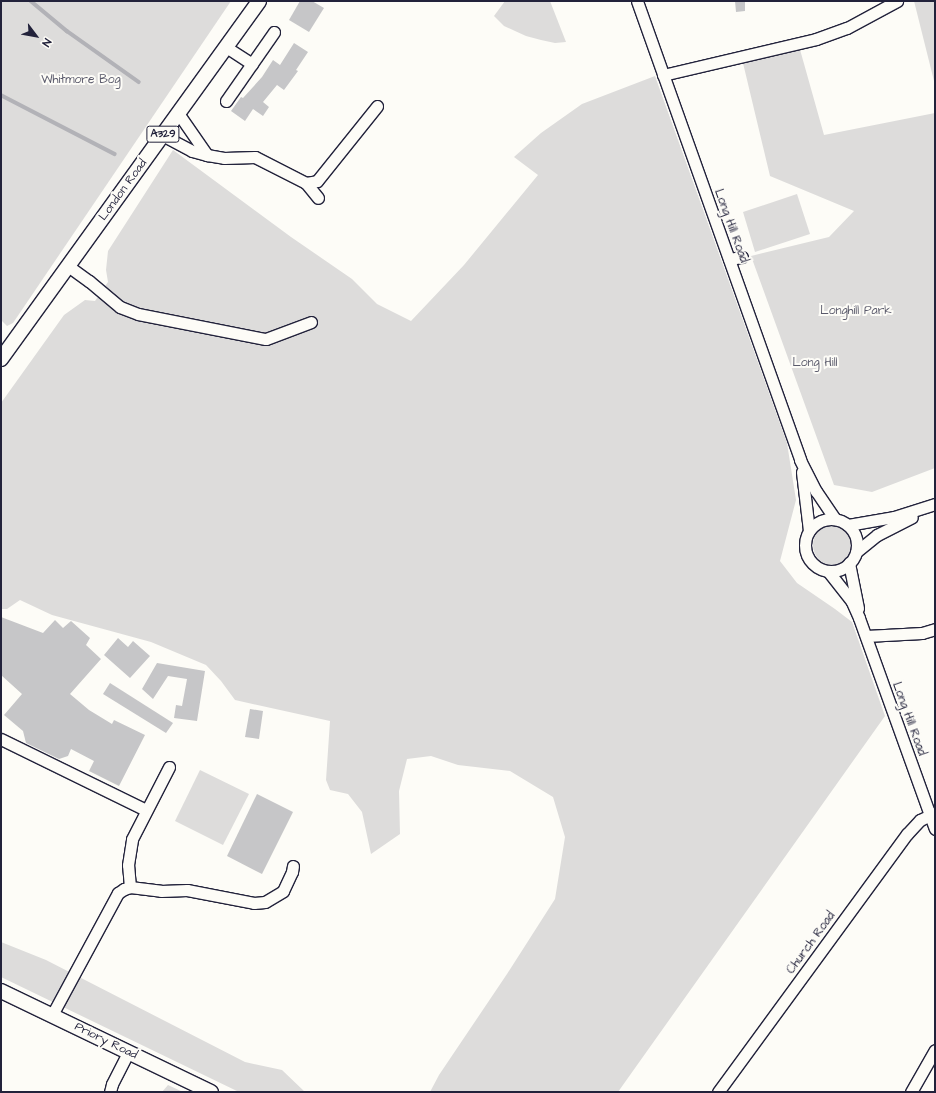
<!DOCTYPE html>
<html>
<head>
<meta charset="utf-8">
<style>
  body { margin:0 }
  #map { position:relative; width:936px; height:1093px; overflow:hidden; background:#fdfcf7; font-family:"Architects Daughter",sans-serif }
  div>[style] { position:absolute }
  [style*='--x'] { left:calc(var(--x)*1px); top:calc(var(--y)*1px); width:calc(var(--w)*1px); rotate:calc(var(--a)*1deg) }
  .green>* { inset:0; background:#dddcdb }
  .round { border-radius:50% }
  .stream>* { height:3.5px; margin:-1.75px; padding:0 1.75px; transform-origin:1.75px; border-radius:1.75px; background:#b2b2b7 }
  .building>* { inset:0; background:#c6c6c8 }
  .roads { filter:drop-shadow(1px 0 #22223b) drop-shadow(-1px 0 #22223b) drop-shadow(0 1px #22223b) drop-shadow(0 -1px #22223b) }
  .minor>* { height:11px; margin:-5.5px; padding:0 5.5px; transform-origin:5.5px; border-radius:5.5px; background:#fdfcf7 }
  .minor>.ring { margin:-5.5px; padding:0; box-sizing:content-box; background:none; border:11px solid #fdfcf7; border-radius:50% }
  .major>* { height:14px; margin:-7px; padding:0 7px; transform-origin:7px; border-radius:7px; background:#fdfcf7 }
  span { translate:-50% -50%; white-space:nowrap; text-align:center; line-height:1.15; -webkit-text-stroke:4px #fdfcf7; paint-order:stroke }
  .shield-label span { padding:1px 3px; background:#fdfcf7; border:1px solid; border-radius:3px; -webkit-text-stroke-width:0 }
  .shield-label { font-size:11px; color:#22223b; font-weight:700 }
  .park-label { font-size:12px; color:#5a5a6b }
  .street-label { font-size:12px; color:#22223b }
  .frame { position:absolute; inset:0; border:2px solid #22223b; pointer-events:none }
  .north { position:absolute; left:16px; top:16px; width:40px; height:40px; -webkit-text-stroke:3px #fdfcf7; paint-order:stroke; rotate:122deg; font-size:11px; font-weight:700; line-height:16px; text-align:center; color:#22223b }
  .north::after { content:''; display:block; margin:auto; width:14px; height:18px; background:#22223b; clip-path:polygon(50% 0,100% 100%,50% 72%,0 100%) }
</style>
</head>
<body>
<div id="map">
  <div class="green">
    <i style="clip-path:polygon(1px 1px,231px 1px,13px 323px,7px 326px,1px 320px)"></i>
    <i style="clip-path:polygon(505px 1px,550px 1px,566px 42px,555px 43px,541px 40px,526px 36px,504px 26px,494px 16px)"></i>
    <i style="clip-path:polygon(914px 1px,935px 1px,935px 85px)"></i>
    <i style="clip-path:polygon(799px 46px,824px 135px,935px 113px,935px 468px,872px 492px,834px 485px,751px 256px,829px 237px,854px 211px,770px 176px,743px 63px)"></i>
    <i style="clip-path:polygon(655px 76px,787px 443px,796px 500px,780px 561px,797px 583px,835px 609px,852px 622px,885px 716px,618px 1092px,430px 1092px,439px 1075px,507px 974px,555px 899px,565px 837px,553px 797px,510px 771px,458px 765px,431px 756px,407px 759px,399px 791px,400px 834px,371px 854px,362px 812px,348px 794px,330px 790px,326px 780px,330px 721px,235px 700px,221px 681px,206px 665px,151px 642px,52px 615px,20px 600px,7px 609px,1px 609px,1px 403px,64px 315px,85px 300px,95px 301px,108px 282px,106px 270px,108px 251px,173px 150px,291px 237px,352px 279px,377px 304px,411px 321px,464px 265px,538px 175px,514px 157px,541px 133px,582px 104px)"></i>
    <i style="clip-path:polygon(797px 194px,810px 234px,755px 252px,743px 212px)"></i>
    <i class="round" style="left:813px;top:525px;width:40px;height:40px"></i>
    <i style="clip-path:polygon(200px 770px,249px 794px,223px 845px,175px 821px)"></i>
    <i style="clip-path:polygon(1px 942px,46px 960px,245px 1062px,282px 1070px,305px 1092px,239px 1092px,1px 977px)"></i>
    <i style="clip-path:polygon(168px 1085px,183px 1092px,162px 1092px)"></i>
  </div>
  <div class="stream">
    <i style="--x:31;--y:1;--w:47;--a:39.8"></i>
    <i style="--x:67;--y:31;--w:88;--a:35.3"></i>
    <i style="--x:1;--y:95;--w:128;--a:27.4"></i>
  </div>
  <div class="building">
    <i style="clip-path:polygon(300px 1px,312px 1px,324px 8px,309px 32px,289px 20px)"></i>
    <i style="clip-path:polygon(735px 1px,745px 1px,745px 11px,736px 12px)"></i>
    <i style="clip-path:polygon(294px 43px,308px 52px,296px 70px,298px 71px,284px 90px,277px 85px,263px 102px,269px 107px,263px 116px,253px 109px,245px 121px,231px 111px,241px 97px,243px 98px,262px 77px,273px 60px,280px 65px)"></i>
    <i style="clip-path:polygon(1px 617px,43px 633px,55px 620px,63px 628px,71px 621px,90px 638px,86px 645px,101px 659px,70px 694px,89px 710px,112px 724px,114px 720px,145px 735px,119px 786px,89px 771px,94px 761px,71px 749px,68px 756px,59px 759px,26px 743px,23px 731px,4px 715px,22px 694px,1px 675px)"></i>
    <i style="clip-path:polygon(118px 638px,128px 647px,133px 641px,150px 656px,130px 678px,104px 655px)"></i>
    <i style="clip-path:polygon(157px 663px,205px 671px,197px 721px,174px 718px,176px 705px,182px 706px,187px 679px,168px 676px,153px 699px,142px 689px)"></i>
    <i style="clip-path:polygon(110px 683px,173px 723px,166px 733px,103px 694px)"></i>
    <i style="clip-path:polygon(250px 709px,263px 711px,259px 739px,245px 737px)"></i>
    <i style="clip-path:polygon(257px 794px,293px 812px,262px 874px,227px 856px)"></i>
  </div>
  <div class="roads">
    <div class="minor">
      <i style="--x:637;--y:1;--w:487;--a:70.4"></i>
      <i style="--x:800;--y:460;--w:35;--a:63"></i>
      <i style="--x:816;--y:491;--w:34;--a:56"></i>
      <i style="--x:226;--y:47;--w:31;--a:33"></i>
      <i style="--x:663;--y:75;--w:157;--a:-13.2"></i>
      <i style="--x:816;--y:39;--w:33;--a:-20"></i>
      <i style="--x:847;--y:28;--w:57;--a:-28.4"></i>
      <i style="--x:226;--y:101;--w:84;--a:-55.2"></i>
      <i style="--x:178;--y:113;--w:51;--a:55.4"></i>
      <i style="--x:162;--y:135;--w:34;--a:28"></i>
      <i style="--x:192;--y:151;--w:16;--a:15"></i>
      <i style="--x:207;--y:155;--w:17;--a:10"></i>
      <i style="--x:224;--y:158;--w:31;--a:-2"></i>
      <i style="--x:255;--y:157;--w:57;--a:27"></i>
      <i style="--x:306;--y:183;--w:11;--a:-10"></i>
      <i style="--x:317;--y:181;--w:96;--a:-51.3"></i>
      <i style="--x:306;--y:183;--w:19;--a:51"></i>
      <i style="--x:729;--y:259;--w:13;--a:-9"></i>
      <i style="--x:68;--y:266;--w:26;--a:36"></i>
      <i style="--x:89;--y:281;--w:40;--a:40"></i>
      <i style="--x:120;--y:307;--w:19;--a:21"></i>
      <i style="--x:138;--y:314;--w:130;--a:11.1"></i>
      <i style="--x:266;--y:339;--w:48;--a:-20.7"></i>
      <i style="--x:802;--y:472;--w:59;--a:83.2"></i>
      <i class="ring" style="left:805px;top:519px;width:41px;height:41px"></i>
      <i style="--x:848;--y:525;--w:47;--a:-9.9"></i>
      <i style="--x:894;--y:517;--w:43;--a:-17.6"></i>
      <i style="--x:856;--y:552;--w:27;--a:-39"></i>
      <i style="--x:877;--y:535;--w:39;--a:-27"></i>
      <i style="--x:849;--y:563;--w:46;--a:78.7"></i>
      <i style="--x:828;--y:571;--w:39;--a:52"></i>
      <i style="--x:852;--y:602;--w:17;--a:66"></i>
      <i style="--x:859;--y:618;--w:224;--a:70.2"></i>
      <i style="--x:866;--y:636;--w:56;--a:-3.1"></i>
      <i style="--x:922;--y:633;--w:14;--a:-17"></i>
      <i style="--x:1;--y:739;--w:161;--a:26.1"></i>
      <i style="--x:130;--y:887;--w:22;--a:-95"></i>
      <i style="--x:128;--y:865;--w:26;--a:-81"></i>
      <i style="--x:132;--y:839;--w:81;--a:-62.8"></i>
      <i style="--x:52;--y:1015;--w:139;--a:-61.6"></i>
      <i style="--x:118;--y:893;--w:7;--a:-34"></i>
      <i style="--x:124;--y:889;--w:6;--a:-18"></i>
      <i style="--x:130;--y:887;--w:31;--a:7"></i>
      <i style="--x:161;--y:891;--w:26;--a:-2"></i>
      <i style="--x:187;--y:890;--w:68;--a:11"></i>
      <i style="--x:254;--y:903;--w:11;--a:-5"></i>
      <i style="--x:265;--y:902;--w:21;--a:-31"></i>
      <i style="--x:283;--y:891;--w:21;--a:-65"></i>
      <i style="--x:292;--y:872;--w:6;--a:-81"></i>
      <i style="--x:110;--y:1092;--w:8;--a:-76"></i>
      <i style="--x:112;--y:1084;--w:36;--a:-63"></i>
      <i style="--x:718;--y:1092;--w:320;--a:-53.8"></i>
      <i style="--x:907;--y:834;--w:19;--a:-47"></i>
      <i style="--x:920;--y:820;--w:17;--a:-25"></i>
      <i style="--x:911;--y:1092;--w:48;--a:-60.3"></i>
    </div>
    <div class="major">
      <i style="--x:1;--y:359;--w:441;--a:-54.2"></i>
      <i style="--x:1;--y:991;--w:233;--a:25.7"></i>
    </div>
  </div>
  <div class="shield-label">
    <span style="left:163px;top:134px">A329</span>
  </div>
  <div class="park-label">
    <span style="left:81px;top:80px">Whitmore Bog</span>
    <span style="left:856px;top:311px">Longhill Park</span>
    <span style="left:815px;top:363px">Long Hill</span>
  </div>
  <div class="street-label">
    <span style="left:123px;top:190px;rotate:-54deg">London Road</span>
    <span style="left:731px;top:226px;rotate:70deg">Long Hill Road</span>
    <span style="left:909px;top:719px;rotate:70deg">Long Hill Road</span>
    <span style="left:811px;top:943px;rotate:-54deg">Church Road</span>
    <span style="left:106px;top:1041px;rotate:26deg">Priory Road</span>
  </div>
  <div class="frame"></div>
  <div class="north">N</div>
</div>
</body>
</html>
